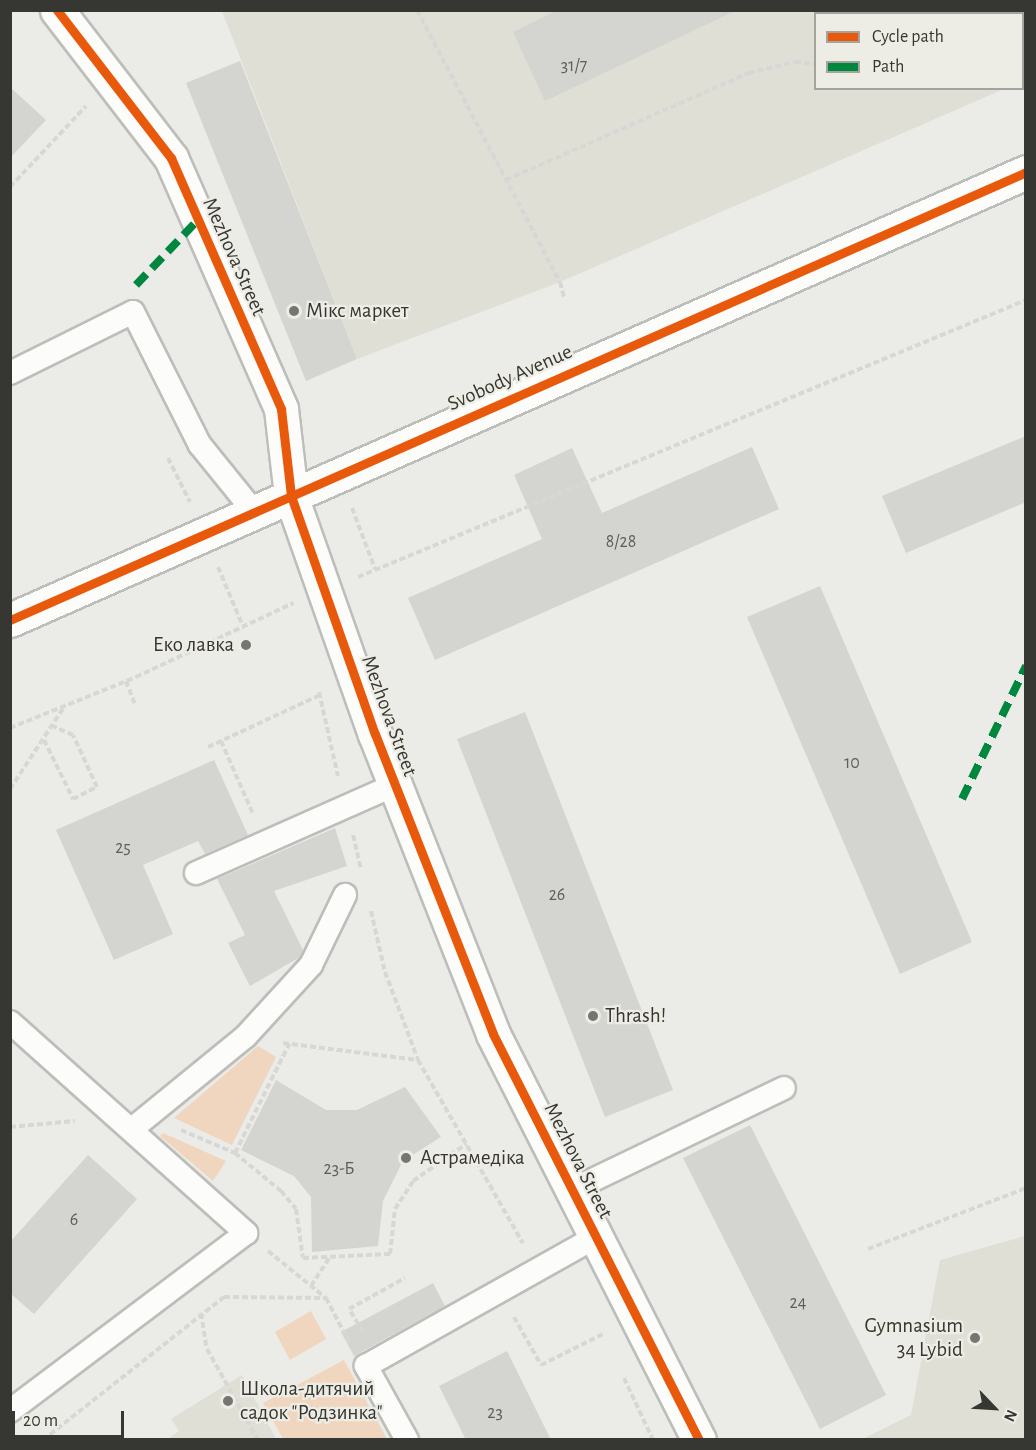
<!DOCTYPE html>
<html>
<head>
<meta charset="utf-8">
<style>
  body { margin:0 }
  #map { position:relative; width:1036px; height:1450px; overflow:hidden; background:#ebebe7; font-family:"Alegreya Sans",sans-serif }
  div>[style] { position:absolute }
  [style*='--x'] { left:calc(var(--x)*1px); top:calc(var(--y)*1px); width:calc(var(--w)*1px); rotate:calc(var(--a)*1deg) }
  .built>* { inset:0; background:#e0dfd5 }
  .green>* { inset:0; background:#f1d6bf }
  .building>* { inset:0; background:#d4d4d1 }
  .path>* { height:4px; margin-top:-2px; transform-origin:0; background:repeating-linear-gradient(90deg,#d7d7d6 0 6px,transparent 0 9px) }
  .roads { filter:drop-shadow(2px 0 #bdbdba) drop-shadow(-2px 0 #bdbdba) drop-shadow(0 2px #bdbdba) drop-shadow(0 -2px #bdbdba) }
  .service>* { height:22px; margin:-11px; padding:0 11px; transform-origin:11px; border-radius:11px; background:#fcfcfb }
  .minor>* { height:33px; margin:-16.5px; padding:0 16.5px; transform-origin:16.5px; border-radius:16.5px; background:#fcfcfb }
  .tertiary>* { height:33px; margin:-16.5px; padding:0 16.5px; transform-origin:16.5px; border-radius:16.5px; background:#fcfcfb }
  .quiet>* { height:8px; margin-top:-4px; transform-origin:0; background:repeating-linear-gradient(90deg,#00873e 0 15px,transparent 0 23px) }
  .cycleway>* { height:9px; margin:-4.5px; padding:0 4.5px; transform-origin:4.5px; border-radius:4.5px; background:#e8590c }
  .dots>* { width:16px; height:16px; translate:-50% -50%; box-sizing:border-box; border:3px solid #edede5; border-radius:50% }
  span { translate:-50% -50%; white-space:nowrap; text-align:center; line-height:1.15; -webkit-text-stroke:4.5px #edede5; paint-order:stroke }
  .number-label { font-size:18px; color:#5e5e5a }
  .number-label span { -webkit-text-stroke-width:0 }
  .street-label { font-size:21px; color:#363633 }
  .poi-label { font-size:21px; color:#363633 }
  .left { translate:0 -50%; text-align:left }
  .right { translate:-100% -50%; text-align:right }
  .frame { position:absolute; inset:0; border:12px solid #363633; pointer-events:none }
  .legend { position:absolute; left:814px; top:12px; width:210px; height:78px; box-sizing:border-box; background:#edede5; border:2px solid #a4a49e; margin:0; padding:8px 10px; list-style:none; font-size:18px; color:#363633 }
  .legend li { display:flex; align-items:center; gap:12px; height:30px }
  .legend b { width:30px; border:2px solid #a4a49e }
  .north { position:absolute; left:964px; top:1378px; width:60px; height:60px; -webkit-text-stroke:4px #edede5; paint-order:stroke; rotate:115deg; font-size:16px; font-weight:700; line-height:24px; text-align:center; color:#363633 }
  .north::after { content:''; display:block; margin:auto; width:21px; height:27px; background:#363633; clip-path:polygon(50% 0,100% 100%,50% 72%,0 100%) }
  .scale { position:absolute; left:12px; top:1411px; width:112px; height:27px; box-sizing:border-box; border:3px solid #363633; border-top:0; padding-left:8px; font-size:18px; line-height:21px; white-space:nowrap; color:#363633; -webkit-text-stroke:4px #edede5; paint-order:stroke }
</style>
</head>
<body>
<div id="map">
  <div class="built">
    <i style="clip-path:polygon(222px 11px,1025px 11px,1025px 79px,1023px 81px,1022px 14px,816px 14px,816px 88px,1004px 89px,560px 282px,357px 359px)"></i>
    <i style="clip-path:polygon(1025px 1236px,1025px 1439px,863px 1439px,911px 1415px,940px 1260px)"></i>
    <i style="clip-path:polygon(242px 1375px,276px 1439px,168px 1439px,179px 1431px,171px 1419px)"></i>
  </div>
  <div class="green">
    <i style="clip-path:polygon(258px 1046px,276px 1057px,232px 1145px,174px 1118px)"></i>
    <i style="clip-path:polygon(163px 1133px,226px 1161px,213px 1181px,160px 1136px)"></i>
    <i style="clip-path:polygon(311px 1311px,326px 1339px,290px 1360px,275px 1332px)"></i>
    <i style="clip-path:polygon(344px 1360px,387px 1439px,283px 1439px,263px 1403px)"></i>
  </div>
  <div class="building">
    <i style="clip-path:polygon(558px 10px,737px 10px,545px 101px,513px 32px)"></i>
    <i style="clip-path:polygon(240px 61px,357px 359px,306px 381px,186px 83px)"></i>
    <i style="clip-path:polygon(10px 87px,46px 120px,10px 158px)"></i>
    <i style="clip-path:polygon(1026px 436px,1026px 502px,906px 553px,882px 496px)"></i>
    <i style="clip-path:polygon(752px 447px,779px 509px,435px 660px,408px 598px,542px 539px,514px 475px,572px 448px,602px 513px)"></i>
    <i style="clip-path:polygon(820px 586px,972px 942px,900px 974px,747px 617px)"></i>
    <i style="clip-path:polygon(525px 712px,673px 1090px,605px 1117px,457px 739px)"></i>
    <i style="clip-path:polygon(214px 760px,248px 835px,205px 854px,198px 841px,143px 865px,173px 934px,114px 960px,56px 830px)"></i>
    <i style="clip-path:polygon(335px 828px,347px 866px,274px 891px,303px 950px,300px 957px,250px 986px,228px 943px,245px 935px,217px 879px)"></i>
    <i style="clip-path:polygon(276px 1080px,326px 1110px,357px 1110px,405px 1087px,441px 1137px,403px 1161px,383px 1201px,378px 1246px,312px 1252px,311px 1197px,294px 1176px,241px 1150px)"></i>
    <i style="clip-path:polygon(750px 1125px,886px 1395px,820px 1429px,683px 1158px)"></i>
    <i style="clip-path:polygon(88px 1155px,137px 1199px,34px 1314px,10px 1293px,10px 1242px)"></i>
    <i style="clip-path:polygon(433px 1283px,445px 1306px,354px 1356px,341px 1332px)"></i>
    <i style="clip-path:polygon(507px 1351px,551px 1440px,466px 1440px,439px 1386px)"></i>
  </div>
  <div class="path">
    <i style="--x:417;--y:10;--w:307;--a:62.3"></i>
    <i style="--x:560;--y:282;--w:16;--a:75"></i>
    <i style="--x:1022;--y:33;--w:4;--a:-27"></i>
    <i style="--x:506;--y:180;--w:266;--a:-23.8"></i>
    <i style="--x:749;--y:73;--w:47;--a:-13.4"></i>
    <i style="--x:795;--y:62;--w:21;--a:5"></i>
    <i style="--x:10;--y:187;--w:111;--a:-46.8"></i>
    <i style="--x:168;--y:458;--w:49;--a:63.4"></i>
    <i style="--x:352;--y:508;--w:65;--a:69.3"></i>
    <i style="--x:218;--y:567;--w:62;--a:67.2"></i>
    <i style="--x:358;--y:577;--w:723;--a:-22.52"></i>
    <i style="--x:126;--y:681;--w:26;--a:69"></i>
    <i style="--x:319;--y:692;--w:86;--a:77.3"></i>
    <i style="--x:10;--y:728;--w:136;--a:-22"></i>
    <i style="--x:136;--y:677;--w:174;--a:-25.2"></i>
    <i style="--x:44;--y:740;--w:66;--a:63.8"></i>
    <i style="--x:73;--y:799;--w:27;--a:-27"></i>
    <i style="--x:97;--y:787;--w:57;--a:-114.8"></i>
    <i style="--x:73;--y:735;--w:22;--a:-156"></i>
    <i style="--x:221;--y:741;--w:80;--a:66.3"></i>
    <i style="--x:208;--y:747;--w:123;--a:-24.9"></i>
    <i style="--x:10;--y:789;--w:98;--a:-56.6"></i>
    <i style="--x:353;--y:835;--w:35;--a:77"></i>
    <i style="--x:371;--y:911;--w:63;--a:77.1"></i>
    <i style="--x:385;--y:972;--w:94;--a:69.4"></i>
    <i style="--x:418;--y:1060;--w:211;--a:60.2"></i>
    <i style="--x:283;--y:1043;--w:136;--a:7.2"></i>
    <i style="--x:10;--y:1127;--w:65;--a:-5.3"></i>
    <i style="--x:181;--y:1130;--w:59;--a:23.1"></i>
    <i style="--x:235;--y:1153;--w:60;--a:39.6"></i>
    <i style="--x:281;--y:1191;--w:23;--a:50"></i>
    <i style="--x:296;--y:1209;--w:49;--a:81.9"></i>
    <i style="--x:303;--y:1258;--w:87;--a:-2.6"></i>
    <i style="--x:390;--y:1254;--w:45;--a:-83.7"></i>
    <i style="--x:395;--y:1209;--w:33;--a:-57"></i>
    <i style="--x:413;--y:1181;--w:65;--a:-34.9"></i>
    <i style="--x:235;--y:1153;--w:122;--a:-63.6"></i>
    <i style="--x:868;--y:1249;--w:169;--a:-21.1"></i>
    <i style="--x:268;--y:1251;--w:75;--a:39"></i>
    <i style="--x:326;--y:1298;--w:50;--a:62.4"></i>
    <i style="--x:311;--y:1286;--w:33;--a:-57"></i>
    <i style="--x:201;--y:1313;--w:36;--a:81"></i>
    <i style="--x:207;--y:1349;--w:104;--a:60.7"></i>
    <i style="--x:514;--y:1317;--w:55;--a:60.6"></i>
    <i style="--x:541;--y:1365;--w:69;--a:-26.6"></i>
    <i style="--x:363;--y:1332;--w:27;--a:-121"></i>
    <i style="--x:349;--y:1309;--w:64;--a:-29"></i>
    <i style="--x:624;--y:1378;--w:68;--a:64.9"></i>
    <i style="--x:43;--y:1440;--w:231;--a:-38.3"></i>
    <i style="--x:224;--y:1297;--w:102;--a:0.6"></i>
  </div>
  <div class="roads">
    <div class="service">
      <i style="--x:10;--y:373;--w:137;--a:-26.4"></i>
      <i style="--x:133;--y:312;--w:149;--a:63.3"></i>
      <i style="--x:200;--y:445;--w:87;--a:51"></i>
      <i style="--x:196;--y:873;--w:218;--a:-23.9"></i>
      <i style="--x:10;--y:1022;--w:317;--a:41.8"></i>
      <i style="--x:246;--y:1233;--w:296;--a:143"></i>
      <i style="--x:132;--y:1129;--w:146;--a:-39.2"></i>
      <i style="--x:245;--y:1037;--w:98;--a:-47.5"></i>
      <i style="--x:311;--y:965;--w:78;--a:-64.1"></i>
      <i style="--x:572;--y:1190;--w:235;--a:-25.7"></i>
      <i style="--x:407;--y:1440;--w:85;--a:-119"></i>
      <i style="--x:366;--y:1366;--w:264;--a:-29.3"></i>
    </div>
    <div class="minor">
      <i style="--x:57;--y:10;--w:187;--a:52.4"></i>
      <i style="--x:171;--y:158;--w:274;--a:66.3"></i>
      <i style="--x:281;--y:409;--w:88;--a:83.4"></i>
      <i style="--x:291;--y:496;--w:252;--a:70.6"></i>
      <i style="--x:375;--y:734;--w:322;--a:68.5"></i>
      <i style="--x:493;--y:1034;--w:455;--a:63.1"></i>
    </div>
    <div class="tertiary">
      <i style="--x:10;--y:620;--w:1110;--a:-23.79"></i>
    </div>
  </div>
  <div class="quiet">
    <i style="--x:136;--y:285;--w:90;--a:-46.4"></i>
    <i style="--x:962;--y:799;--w:148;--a:-64.3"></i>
  </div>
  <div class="cycleway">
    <i style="--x:57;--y:10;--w:187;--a:52.4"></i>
    <i style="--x:171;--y:158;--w:274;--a:66.3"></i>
    <i style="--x:281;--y:409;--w:88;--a:83.4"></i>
    <i style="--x:291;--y:496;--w:252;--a:70.6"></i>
    <i style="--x:375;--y:734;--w:322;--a:68.5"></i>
    <i style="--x:493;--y:1034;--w:455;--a:63.1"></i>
    <i style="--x:10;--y:620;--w:1110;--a:-23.79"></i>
  </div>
  <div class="dots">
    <i style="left:294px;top:311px;background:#757572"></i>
    <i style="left:246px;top:645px;background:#757572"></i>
    <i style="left:593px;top:1016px;background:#757572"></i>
    <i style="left:406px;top:1158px;background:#757572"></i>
    <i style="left:975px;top:1338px;background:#757572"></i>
    <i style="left:228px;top:1401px;background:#757572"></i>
  </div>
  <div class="number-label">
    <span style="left:574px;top:66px">31/7</span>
    <span style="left:621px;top:542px">8/28</span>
    <span style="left:852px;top:763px">10</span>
    <span style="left:123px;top:848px">25</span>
    <span style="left:557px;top:895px">26</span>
    <span style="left:339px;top:1169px">23-Б</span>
    <span style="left:74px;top:1220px">6</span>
    <span style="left:798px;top:1303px">24</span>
    <span style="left:495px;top:1413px">23</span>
  </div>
  <div class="street-label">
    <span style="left:234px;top:257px;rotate:66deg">Mezhova Street</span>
    <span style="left:510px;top:378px;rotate:-24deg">Svobody Avenue</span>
    <span style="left:389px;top:716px;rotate:70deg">Mezhova Street</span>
    <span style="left:578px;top:1161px;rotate:63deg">Mezhova Street</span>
  </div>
  <div class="poi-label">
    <span class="left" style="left:306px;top:311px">Мікс маркет</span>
    <span class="right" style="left:234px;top:645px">Еко лавка</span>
    <span class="left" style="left:605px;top:1016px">Thrash!</span>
    <span class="left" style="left:420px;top:1158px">Астрамедіка</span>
    <span class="right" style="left:963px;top:1338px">Gymnasium<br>34 Lybid</span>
    <span class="left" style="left:240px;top:1401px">Школа-дитячий<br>садок "Родзинка"</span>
  </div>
  <div class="frame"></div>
  <ul class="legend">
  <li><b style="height:8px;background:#e8590c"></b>Cycle path</li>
  <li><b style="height:8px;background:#00873e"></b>Path</li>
  </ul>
  <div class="north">N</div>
  <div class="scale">20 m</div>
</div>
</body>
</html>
